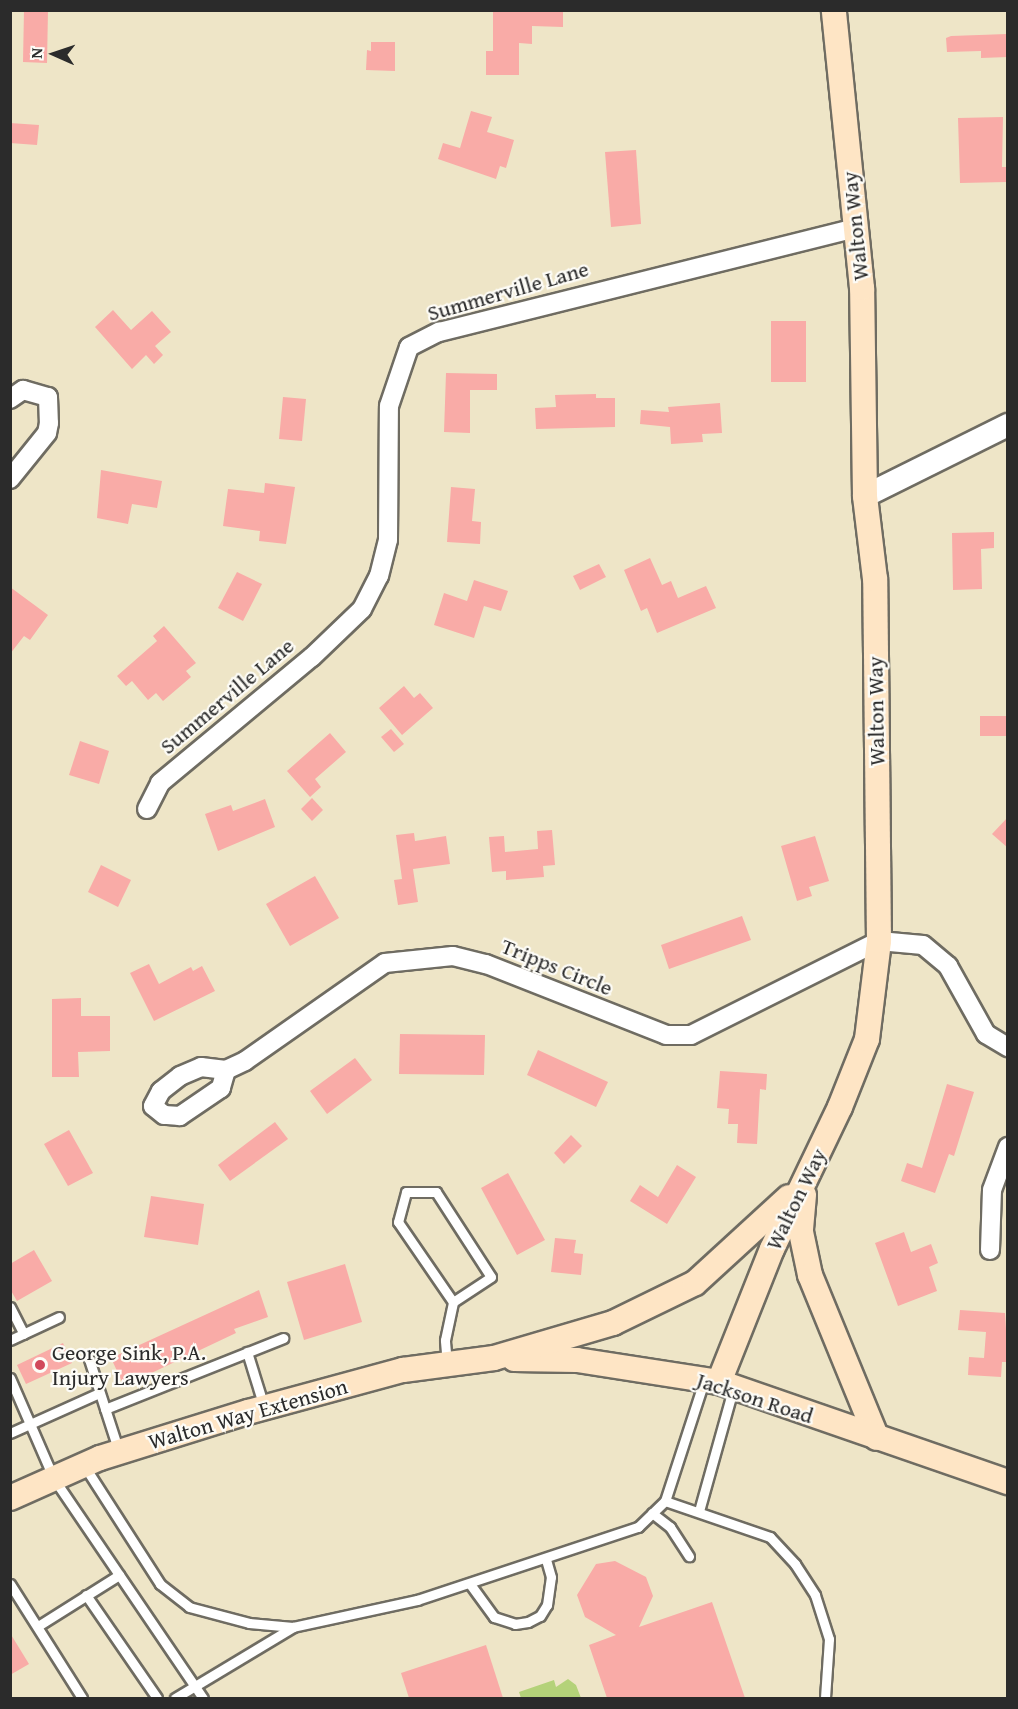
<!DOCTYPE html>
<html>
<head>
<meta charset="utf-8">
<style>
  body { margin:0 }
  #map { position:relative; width:1018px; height:1709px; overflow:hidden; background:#eee5c7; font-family:"Gentium Book Plus",serif }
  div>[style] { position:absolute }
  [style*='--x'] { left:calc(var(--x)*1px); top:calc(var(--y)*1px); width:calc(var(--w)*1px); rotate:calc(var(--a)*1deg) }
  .green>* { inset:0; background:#b4d279 }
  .building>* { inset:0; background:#f9aba7 }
  .roads { filter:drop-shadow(2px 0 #6f6c62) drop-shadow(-2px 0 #6f6c62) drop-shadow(0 2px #6f6c62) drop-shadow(0 -2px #6f6c62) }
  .service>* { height:9px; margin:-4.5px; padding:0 4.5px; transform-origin:4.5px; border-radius:4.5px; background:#fff }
  .minor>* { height:18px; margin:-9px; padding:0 9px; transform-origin:9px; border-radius:9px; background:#fff }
  .tertiary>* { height:22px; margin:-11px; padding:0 11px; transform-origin:11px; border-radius:11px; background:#fff }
  .secondary>* { height:24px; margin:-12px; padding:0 12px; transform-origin:12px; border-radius:12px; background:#fee5c5 }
  .dots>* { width:16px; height:16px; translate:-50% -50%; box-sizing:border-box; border:3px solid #fdfcf7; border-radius:50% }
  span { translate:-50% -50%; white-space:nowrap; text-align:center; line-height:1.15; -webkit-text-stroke:4.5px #fdfcf7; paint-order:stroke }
  .street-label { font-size:22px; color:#2b2b2b }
  .poi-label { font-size:22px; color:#2b2b2b }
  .left { translate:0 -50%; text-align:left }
  .frame { position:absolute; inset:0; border:12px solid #2b2b2b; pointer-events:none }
  .north { position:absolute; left:24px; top:24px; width:60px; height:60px; -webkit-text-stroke:4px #fdfcf7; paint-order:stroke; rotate:273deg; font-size:16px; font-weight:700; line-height:24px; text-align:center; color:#2b2b2b }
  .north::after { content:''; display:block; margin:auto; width:21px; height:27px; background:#2b2b2b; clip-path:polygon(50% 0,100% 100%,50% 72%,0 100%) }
</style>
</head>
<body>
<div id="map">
  <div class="green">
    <i style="clip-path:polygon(568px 1679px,576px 1685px,581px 1698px,521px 1698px,519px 1692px,554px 1680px,556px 1687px)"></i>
  </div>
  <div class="building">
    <i style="clip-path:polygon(24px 10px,48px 10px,47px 63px,23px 62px)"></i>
    <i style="clip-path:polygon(493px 10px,563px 10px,563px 27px,532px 26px,532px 44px,519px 43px,519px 75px,486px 75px,486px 51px,493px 51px)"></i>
    <i style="clip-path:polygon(1007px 34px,1008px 57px,981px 58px,981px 51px,947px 52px,946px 38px,951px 36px)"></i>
    <i style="clip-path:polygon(371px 42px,395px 42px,395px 71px,366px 70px,367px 50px,371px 51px)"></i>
    <i style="clip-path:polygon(471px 111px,492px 117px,487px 132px,514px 140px,506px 168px,500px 166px,496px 179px,438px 159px,443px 143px,460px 148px)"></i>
    <i style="clip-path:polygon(1003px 117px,1002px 167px,1007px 167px,1007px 182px,960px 183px,958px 118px)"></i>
    <i style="clip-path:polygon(10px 123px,39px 125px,37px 145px,10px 143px)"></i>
    <i style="clip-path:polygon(636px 150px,641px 224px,611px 227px,605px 152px)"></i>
    <i style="clip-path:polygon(113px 310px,131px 330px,152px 311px,171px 332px,155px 346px,163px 355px,154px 364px,146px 355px,132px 369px,95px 327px)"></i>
    <i style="clip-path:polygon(771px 321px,806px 321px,806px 382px,771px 382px)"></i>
    <i style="clip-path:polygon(446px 373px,497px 374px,497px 390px,470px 390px,470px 433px,444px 432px)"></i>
    <i style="clip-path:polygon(596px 394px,596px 398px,615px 398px,615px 427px,536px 429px,535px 408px,556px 407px,555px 395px)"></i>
    <i style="clip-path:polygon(283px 397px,306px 399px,302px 441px,279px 439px)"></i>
    <i style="clip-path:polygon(720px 403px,722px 433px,702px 434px,703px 442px,671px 444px,670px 427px,640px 424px,641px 410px,669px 412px,668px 407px)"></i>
    <i style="clip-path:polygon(101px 470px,162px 481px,157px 508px,132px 504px,128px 524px,97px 518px)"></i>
    <i style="clip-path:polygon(265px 483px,295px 487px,286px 544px,259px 541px,260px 531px,223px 526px,228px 489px,264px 493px)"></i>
    <i style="clip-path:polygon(451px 487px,475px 489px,472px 521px,481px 522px,480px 544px,447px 542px)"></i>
    <i style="clip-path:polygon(994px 532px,994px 548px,981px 549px,982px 589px,953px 590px,952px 533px)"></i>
    <i style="clip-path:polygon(650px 558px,662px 585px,671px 581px,678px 598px,706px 586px,716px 608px,657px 633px,647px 608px,641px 611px,624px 570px)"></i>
    <i style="clip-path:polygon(599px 564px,606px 577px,580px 590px,573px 576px)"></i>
    <i style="clip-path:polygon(237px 572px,262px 584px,243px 621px,218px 608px)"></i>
    <i style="clip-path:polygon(474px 580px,508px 591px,501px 611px,484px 606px,474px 638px,434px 625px,444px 593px,467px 601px)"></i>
    <i style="clip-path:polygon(10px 587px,48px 615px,30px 640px,24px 636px,10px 654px)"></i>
    <i style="clip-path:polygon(164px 626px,196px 663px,186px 671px,191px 677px,163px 701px,156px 693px,148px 700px,132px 681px,126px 686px,117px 676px,157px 641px,153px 636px)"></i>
    <i style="clip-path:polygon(404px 686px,414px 698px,420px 693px,433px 708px,402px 735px,379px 708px)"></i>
    <i style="clip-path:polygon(980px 716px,1008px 716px,1008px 736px,980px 736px)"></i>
    <i style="clip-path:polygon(391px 729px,404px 744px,394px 752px,381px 737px)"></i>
    <i style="clip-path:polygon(330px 733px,346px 752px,315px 779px,321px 787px,310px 797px,287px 771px)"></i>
    <i style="clip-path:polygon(80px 741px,109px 751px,99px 784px,69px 775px)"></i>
    <i style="clip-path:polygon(312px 798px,323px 810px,312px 821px,301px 809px)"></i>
    <i style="clip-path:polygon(265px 799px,275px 827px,218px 851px,205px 814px,231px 805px,233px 811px)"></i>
    <i style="clip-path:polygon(1008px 817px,1008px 848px,992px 834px)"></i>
    <i style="clip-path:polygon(552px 830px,555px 865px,543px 866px,544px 877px,506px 880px,506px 871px,492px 872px,489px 837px,504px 836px,505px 852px,538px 849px,537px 831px)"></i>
    <i style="clip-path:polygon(414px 833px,415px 841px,446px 836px,450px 864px,413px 869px,418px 902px,398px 905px,394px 880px,402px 879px,396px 835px)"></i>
    <i style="clip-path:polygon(815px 836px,829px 881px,809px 887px,812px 896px,797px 901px,781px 846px)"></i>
    <i style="clip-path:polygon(101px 865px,131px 880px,118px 907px,88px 892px)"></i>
    <i style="clip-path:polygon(315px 876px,339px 918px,290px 946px,266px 904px)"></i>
    <i style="clip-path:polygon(742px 916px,751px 940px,669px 969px,661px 945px)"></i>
    <i style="clip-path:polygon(149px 964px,159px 984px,191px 967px,193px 971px,202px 966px,215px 991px,154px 1021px,130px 973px)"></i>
    <i style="clip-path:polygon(81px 998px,81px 1016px,110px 1016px,110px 1051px,78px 1052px,79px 1077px,52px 1077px,52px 999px)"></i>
    <i style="clip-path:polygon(400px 1034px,485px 1035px,484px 1075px,399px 1074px)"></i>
    <i style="clip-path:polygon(538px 1050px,608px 1082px,596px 1107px,527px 1075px)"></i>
    <i style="clip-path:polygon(355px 1058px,372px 1080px,327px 1114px,310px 1091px)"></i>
    <i style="clip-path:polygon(720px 1071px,767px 1074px,766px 1090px,760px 1089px,757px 1144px,737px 1143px,738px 1124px,728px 1124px,729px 1109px,717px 1108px)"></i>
    <i style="clip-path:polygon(947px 1084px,974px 1092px,954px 1156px,949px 1154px,935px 1193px,901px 1181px,907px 1163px,922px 1168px)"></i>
    <i style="clip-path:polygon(275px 1122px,288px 1139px,230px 1181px,218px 1165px)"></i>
    <i style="clip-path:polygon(69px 1130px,93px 1173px,68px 1186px,44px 1144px)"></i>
    <i style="clip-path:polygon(571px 1135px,582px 1146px,564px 1164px,554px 1153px)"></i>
    <i style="clip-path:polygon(677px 1165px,696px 1177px,667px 1224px,630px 1201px,640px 1185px,658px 1197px)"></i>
    <i style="clip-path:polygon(508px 1173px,545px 1240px,517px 1255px,481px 1188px)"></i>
    <i style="clip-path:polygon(151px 1196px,204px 1204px,198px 1245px,144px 1237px)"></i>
    <i style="clip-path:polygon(904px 1232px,911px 1252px,931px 1244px,938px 1263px,929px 1267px,937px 1291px,898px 1306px,875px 1243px)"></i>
    <i style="clip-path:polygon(555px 1238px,576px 1240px,574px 1253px,583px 1254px,581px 1275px,551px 1272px)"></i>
    <i style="clip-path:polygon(34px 1250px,52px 1281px,17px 1301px,10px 1289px,10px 1264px)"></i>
    <i style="clip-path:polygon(345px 1264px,362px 1322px,304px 1340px,287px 1282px)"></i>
    <i style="clip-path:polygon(259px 1290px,268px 1317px,234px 1329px,236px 1333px,124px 1386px,111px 1358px)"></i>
    <i style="clip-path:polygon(960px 1310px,1005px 1313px,1008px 1362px,1002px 1362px,1001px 1377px,968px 1375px,969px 1357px,984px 1358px,986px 1332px,958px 1330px)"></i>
    <i style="clip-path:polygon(63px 1343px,72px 1363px,26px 1384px,17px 1365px)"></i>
    <i style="clip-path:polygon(615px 1561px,646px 1577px,653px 1596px,639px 1627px,712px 1602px,745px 1698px,607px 1698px,589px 1645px,616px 1635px,585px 1617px,577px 1595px,596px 1564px)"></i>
    <i style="clip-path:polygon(10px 1633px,29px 1664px,10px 1675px)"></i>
    <i style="clip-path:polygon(486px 1645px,503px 1698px,409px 1698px,401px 1673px)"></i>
  </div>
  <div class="roads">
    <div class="service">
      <i style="--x:10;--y:1307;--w:30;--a:63"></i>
      <i style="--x:10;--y:1340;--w:54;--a:-25.1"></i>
      <i style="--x:247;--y:1352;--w:58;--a:72.8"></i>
      <i style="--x:89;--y:1359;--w:98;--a:72.1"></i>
      <i style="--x:447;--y:1364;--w:24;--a:-95"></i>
      <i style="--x:445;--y:1340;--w:39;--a:-78"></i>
      <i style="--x:453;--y:1302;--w:97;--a:-124.5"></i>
      <i style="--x:398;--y:1222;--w:31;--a:-75"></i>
      <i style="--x:406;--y:1192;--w:30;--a:0"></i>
      <i style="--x:436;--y:1192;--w:101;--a:57.1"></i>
      <i style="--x:491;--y:1277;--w:45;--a:146.7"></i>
      <i style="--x:10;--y:1378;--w:110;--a:66.5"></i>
      <i style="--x:54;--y:1479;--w:265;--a:55.8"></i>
      <i style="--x:105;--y:1409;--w:192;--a:-21.7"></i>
      <i style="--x:10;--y:1433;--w:98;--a:-24.2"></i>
      <i style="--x:85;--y:1467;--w:139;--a:57.3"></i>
      <i style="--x:160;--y:1584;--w:37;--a:38"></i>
      <i style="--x:189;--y:1607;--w:62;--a:14.9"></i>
      <i style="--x:249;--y:1623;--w:44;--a:5.2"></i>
      <i style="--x:293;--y:1627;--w:127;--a:-12.3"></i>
      <i style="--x:417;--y:1600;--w:233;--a:-18.3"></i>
      <i style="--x:638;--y:1527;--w:37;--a:-44"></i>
      <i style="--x:665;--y:1501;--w:126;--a:-72"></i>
      <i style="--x:665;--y:1501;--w:111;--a:18.9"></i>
      <i style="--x:770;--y:1537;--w:37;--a:47"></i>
      <i style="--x:795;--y:1564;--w:37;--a:57"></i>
      <i style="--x:815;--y:1595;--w:46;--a:72.3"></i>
      <i style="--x:829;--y:1639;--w:59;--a:93.9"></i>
      <i style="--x:699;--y:1511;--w:127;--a:-74.4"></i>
      <i style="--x:652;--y:1513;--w:23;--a:38"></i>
      <i style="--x:670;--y:1527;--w:35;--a:57"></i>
      <i style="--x:10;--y:1584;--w:135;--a:57.7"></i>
      <i style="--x:470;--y:1584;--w:41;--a:54"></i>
      <i style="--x:494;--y:1617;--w:22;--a:18"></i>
      <i style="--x:515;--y:1624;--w:13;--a:-9"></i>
      <i style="--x:528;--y:1622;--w:13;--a:-27"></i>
      <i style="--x:540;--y:1616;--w:13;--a:-58"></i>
      <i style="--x:547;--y:1605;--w:28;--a:-82"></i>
      <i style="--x:551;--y:1577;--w:18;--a:-106"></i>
      <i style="--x:86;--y:1595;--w:125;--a:55.4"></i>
      <i style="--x:38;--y:1626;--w:96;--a:-32.2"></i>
      <i style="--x:175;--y:1698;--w:138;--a:-31"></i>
    </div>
    <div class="minor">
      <i style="--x:10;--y:399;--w:16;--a:-35"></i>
      <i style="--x:23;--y:390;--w:26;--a:16"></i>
      <i style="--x:48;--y:397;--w:26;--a:88"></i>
      <i style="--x:49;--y:423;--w:10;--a:101"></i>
      <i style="--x:47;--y:433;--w:59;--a:128.8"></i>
      <i style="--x:147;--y:809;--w:29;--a:-63"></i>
      <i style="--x:160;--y:783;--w:197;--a:-39.7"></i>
      <i style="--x:312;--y:657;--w:69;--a:-43.8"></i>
      <i style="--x:362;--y:609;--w:37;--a:-63"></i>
      <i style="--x:379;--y:576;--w:37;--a:-76"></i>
      <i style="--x:388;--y:540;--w:134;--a:-89.6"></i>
      <i style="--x:389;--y:406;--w:62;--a:-71.3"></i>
      <i style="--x:409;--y:347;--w:34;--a:-27"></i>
      <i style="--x:439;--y:332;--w:430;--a:-14"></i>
      <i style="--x:226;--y:1070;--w:19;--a:106"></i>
      <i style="--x:221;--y:1088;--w:50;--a:145.7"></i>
      <i style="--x:180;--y:1116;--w:16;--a:-176"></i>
      <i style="--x:164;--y:1115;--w:14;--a:-141"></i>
      <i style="--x:153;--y:1106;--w:17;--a:-62"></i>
      <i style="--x:161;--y:1091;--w:24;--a:-38"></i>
      <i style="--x:180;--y:1076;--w:23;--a:-23"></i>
      <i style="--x:201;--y:1067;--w:25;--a:7"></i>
      <i style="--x:226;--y:1070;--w:21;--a:-25"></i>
      <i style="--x:245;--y:1061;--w:171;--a:-35"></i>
      <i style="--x:385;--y:963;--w:68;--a:-5.9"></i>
      <i style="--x:453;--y:956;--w:34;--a:14"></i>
      <i style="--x:486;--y:964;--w:193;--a:21.5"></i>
      <i style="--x:666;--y:1035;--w:25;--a:0"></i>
      <i style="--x:691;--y:1035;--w:210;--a:-26.6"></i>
      <i style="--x:879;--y:941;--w:44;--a:5.2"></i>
      <i style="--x:923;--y:945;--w:33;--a:40"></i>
      <i style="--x:948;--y:966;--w:78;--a:60.8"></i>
      <i style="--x:986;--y:1034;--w:26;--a:31"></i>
      <i style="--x:990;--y:1250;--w:60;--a:-88.1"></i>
      <i style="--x:992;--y:1190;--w:46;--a:-69.6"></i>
    </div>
    <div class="tertiary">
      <i style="--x:865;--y:496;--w:160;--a:-26.4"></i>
    </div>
    <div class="secondary">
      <i style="--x:804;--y:1195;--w:37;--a:95"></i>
      <i style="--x:801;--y:1232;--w:44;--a:78.2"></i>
      <i style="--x:810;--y:1275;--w:176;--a:67.7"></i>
      <i style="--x:514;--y:1359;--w:63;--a:0.9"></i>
      <i style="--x:577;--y:1360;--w:144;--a:8.8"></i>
      <i style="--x:719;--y:1382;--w:306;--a:19.1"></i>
      <i style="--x:719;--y:1382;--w:143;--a:-68.3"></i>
      <i style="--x:772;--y:1249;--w:157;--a:-64.4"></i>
      <i style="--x:840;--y:1107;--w:73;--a:-68.3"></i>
      <i style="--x:867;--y:1039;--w:99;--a:-83"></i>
      <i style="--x:879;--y:941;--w:362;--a:-90.6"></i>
      <i style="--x:875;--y:579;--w:84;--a:-96.9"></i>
      <i style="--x:865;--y:496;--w:208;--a:-90.8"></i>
      <i style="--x:862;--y:288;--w:279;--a:-95.8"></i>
      <i style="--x:10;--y:1498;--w:98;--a:-24"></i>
      <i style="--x:100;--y:1458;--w:155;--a:-17.3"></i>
      <i style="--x:248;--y:1412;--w:161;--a:-15.2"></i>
      <i style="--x:403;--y:1370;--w:92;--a:-7.5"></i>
      <i style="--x:494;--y:1358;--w:124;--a:-16.4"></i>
      <i style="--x:613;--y:1323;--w:91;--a:-26"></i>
      <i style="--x:695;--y:1283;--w:127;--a:-42.5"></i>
    </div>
  </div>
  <div class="dots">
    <i style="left:40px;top:1365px;background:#d1495b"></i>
  </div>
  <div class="street-label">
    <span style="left:855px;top:226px;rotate:-96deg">Walton Way</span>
    <span style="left:508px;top:291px;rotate:-16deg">Summerville Lane</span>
    <span style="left:227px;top:696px;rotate:-40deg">Summerville Lane</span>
    <span style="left:876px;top:711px;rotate:-91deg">Walton Way</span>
    <span style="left:557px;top:967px;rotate:22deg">Tripps Circle</span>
    <span style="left:796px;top:1199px;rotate:-64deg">Walton Way</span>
    <span style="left:755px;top:1398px;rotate:18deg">Jackson Road</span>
    <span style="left:248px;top:1414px;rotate:-16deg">Walton Way Extension</span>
  </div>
  <div class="poi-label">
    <span class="left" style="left:52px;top:1365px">George Sink, P.A.<br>Injury Lawyers</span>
  </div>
  <div class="frame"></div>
  <div class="north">N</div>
</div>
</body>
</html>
